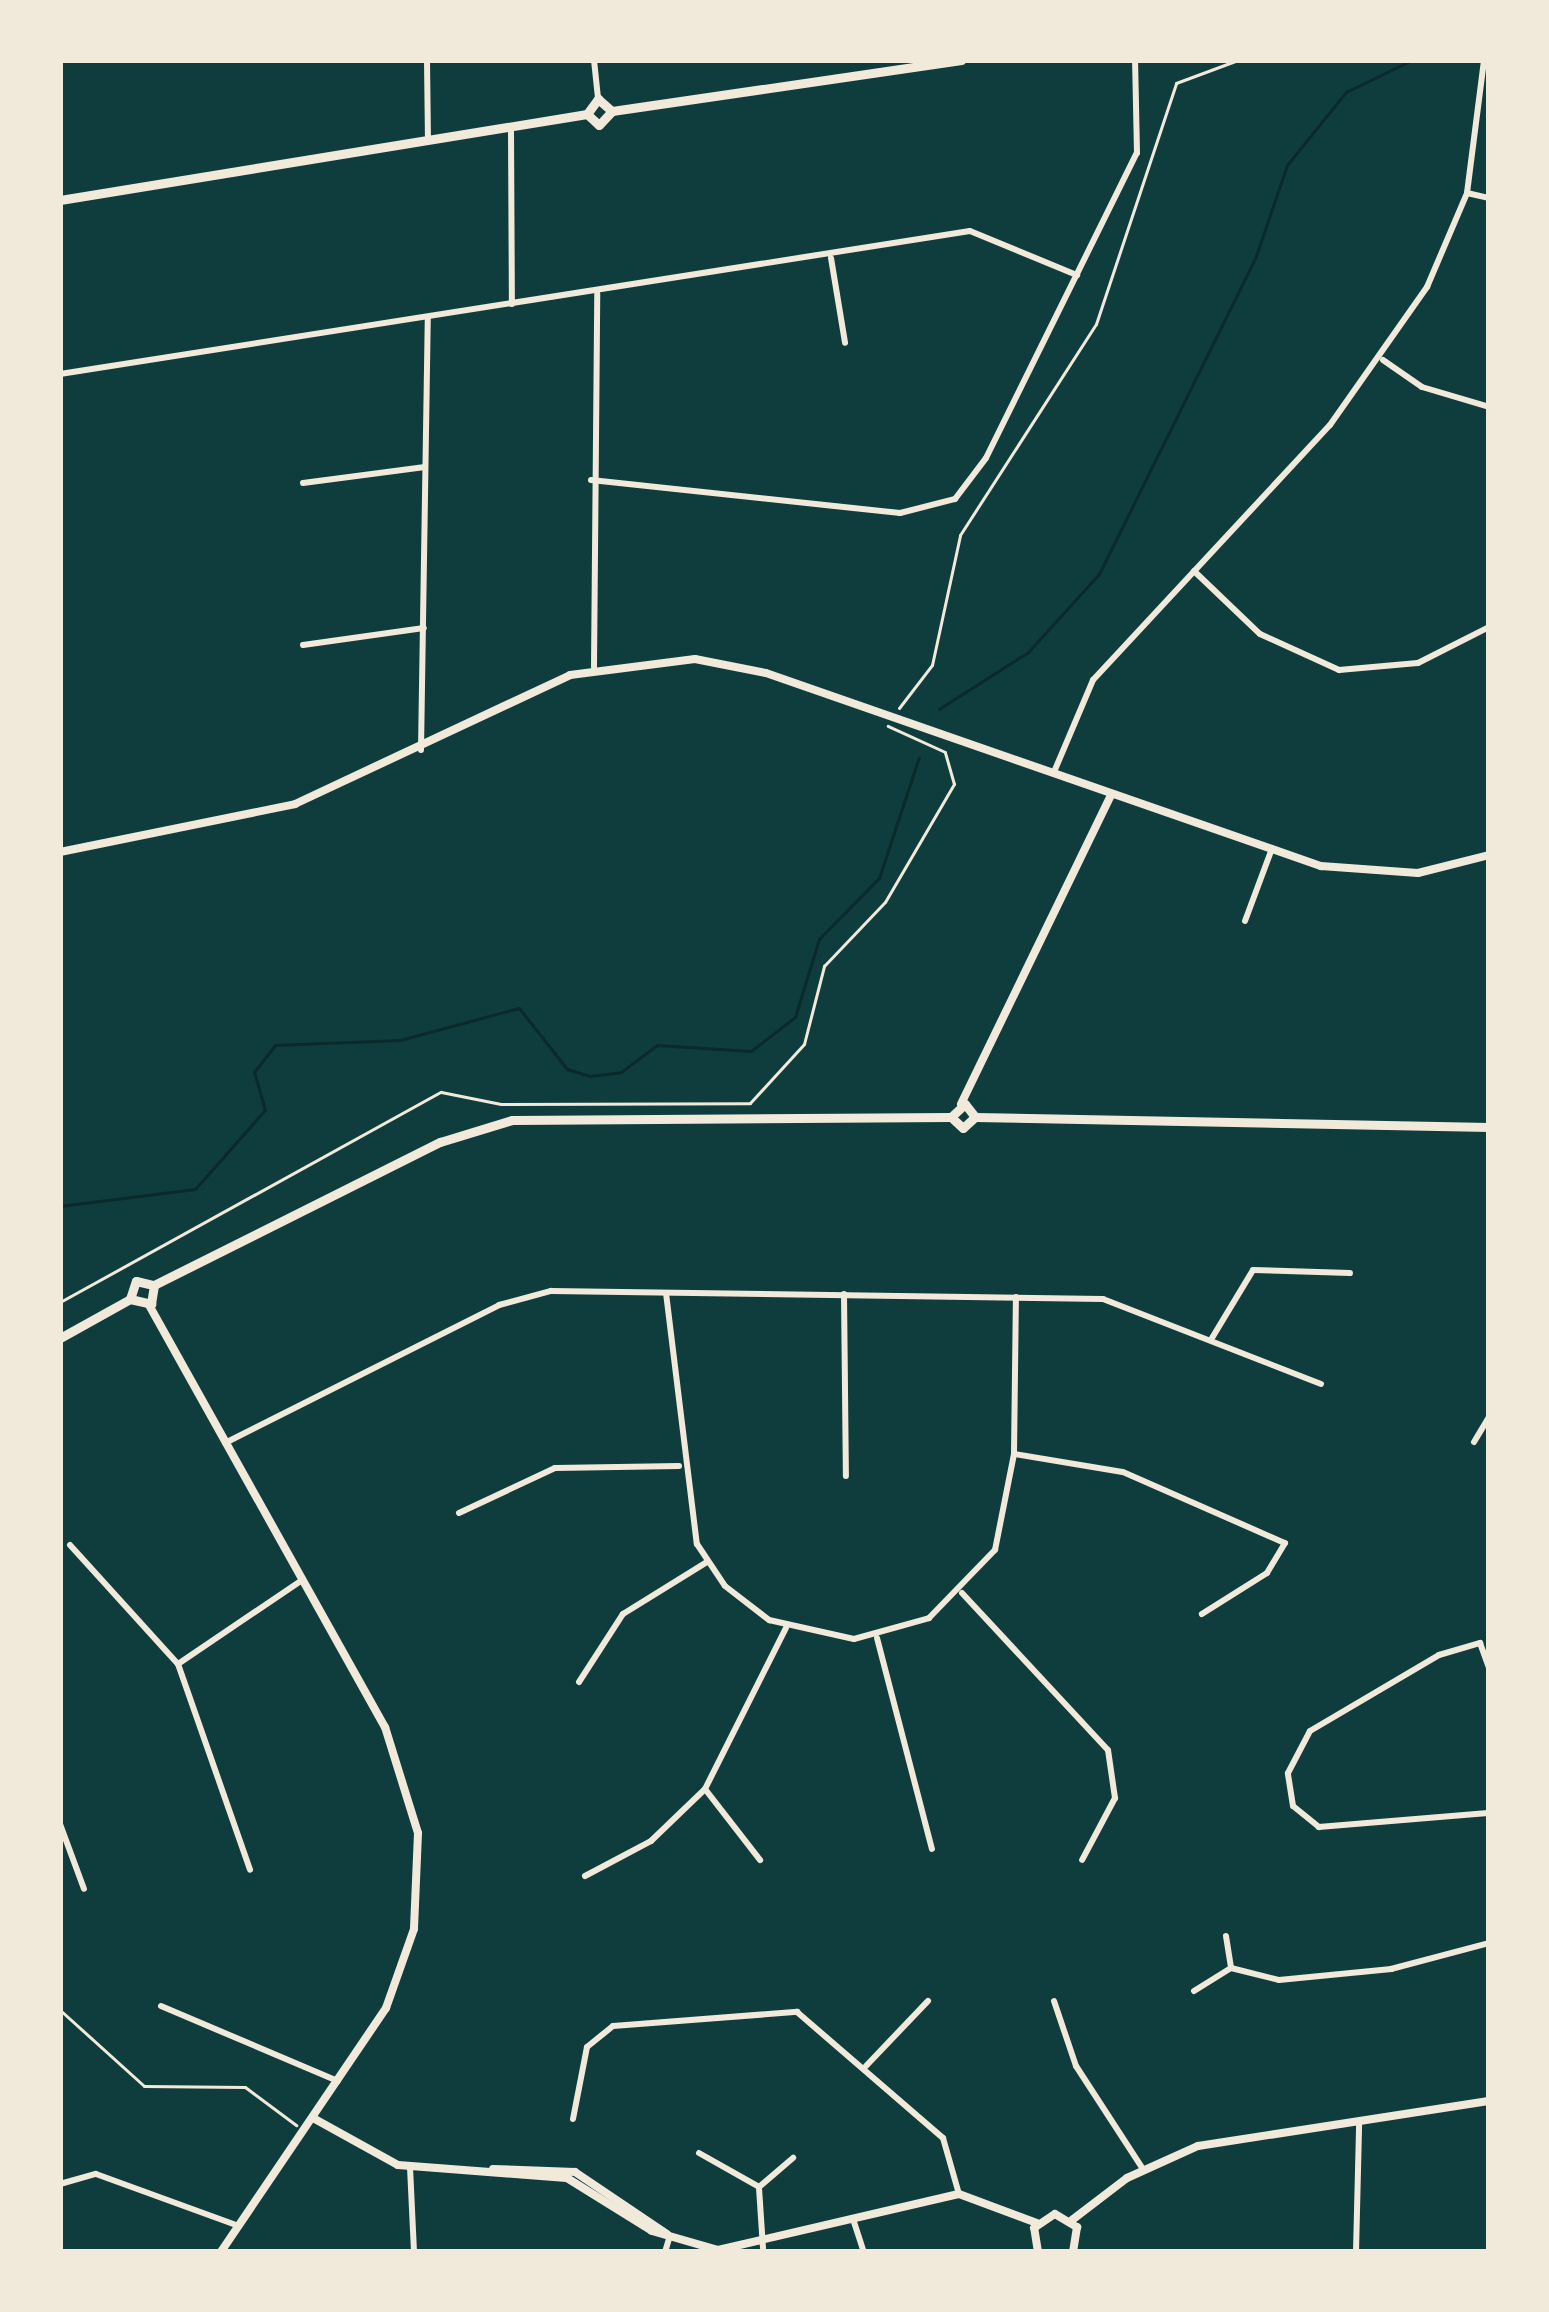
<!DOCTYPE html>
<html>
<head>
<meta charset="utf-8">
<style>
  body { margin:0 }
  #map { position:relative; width:1549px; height:2312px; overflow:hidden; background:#0f3d3e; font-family:"Fira Sans",sans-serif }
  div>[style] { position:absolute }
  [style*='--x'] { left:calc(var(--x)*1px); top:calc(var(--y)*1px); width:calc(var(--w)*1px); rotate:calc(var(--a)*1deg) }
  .stream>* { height:3px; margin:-1.5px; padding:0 1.5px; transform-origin:1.5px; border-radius:1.5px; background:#0a2a2b }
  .path>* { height:3px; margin:-1.5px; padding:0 1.5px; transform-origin:1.5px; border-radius:1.5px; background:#f1e9da }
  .minor>* { height:6px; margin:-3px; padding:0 3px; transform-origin:3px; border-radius:3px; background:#f1e9da }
  .tertiary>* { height:8px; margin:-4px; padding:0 4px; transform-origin:4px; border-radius:4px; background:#f1e9da }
  .secondary>* { height:9px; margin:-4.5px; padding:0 4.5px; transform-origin:4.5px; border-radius:4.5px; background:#f1e9da }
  span { translate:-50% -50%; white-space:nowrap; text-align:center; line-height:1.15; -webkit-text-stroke:12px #f1e9da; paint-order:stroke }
  .frame { position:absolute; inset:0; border:63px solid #f1e9da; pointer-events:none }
</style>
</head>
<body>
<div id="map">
  <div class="stream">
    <i style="--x:939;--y:709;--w:106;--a:-32.6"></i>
    <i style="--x:1028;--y:652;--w:105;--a:-47.7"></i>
    <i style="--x:1099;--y:574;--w:355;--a:-63.7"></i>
    <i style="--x:1256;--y:256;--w:96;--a:-71.2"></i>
    <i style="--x:1287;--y:165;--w:94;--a:-51.1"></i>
    <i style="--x:1346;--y:92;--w:73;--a:-25.9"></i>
    <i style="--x:60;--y:1206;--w:136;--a:-7.2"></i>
    <i style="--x:195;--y:1189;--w:106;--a:-48.5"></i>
    <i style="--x:265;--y:1110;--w:40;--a:-106"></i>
    <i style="--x:254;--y:1072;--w:34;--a:-52"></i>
    <i style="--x:275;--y:1045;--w:125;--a:-2.3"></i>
    <i style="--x:400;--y:1040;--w:123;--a:-15.1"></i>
    <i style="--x:519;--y:1008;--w:78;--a:51.8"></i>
    <i style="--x:567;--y:1069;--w:24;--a:17"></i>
    <i style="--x:590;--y:1076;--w:31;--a:-7"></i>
    <i style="--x:621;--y:1072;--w:45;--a:-36.9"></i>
    <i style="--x:657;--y:1045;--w:94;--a:3.7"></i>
    <i style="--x:751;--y:1051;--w:56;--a:-37.7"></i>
    <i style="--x:795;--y:1017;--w:82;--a:-72.9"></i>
    <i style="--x:819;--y:939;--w:86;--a:-45.5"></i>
    <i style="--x:879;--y:878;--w:127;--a:-71.7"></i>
  </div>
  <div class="path">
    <i style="--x:899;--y:708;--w:54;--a:-52.5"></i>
    <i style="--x:932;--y:665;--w:133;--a:-77.8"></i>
    <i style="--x:960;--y:535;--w:251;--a:-57.2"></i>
    <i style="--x:1096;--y:324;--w:254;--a:-71.6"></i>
    <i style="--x:1176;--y:83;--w:66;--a:-20.4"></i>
    <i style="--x:60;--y:1302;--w:435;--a:-28.9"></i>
    <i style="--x:441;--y:1092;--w:61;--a:11.3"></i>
    <i style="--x:501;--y:1104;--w:249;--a:-0.2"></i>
    <i style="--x:750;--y:1103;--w:80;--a:-47.5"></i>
    <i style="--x:804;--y:1044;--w:81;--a:-75.6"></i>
    <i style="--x:824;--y:966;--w:88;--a:-46.4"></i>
    <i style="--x:885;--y:902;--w:137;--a:-59.7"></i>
    <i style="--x:954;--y:784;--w:33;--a:-106"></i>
    <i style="--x:945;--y:752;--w:63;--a:-155.5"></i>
    <i style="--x:60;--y:2010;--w:113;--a:42.1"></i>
    <i style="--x:144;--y:2086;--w:101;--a:0.6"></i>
    <i style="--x:245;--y:2087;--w:64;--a:36.7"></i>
  </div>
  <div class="minor">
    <i style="--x:427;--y:60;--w:79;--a:89.3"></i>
    <i style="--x:594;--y:60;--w:39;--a:84"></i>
    <i style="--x:511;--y:131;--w:173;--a:89.7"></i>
    <i style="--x:1467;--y:193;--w:23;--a:13"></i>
    <i style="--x:831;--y:258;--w:86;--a:80.6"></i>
    <i style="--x:1383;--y:360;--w:47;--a:34.7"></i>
    <i style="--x:1422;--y:387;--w:70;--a:16.6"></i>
    <i style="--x:60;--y:374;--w:921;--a:-8.93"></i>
    <i style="--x:970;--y:231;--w:116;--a:22.4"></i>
    <i style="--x:591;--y:480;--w:311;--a:6.1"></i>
    <i style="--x:900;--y:513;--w:57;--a:-14.3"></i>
    <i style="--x:955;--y:499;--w:51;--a:-52.9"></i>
    <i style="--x:986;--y:458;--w:340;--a:-63.7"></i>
    <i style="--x:1137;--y:153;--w:93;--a:-91.2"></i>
    <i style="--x:303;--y:483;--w:123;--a:-7.5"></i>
    <i style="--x:1194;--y:571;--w:91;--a:43.7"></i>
    <i style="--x:1260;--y:634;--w:87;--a:24.5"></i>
    <i style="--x:1339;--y:670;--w:79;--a:-5.1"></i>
    <i style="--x:1418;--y:663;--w:80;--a:-26.9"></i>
    <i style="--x:303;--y:645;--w:122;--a:-8"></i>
    <i style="--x:594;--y:667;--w:373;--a:-89.5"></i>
    <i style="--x:421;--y:750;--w:431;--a:-89.1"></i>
    <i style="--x:1054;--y:772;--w:100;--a:-67"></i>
    <i style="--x:1093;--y:680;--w:348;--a:-47.1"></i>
    <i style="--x:1330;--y:425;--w:169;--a:-54.9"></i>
    <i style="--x:1427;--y:287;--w:102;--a:-66.9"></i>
    <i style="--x:1467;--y:193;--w:134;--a:-82.7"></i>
    <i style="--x:1245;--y:921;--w:75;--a:-69.6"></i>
    <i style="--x:666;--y:1293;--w:253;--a:83"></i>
    <i style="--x:697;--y:1544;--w:50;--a:56.3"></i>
    <i style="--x:725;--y:1586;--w:56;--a:37.7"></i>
    <i style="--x:769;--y:1620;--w:87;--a:12.6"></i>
    <i style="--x:854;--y:1639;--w:78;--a:-15.6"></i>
    <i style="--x:929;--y:1618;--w:95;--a:-45.9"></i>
    <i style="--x:995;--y:1550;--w:98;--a:-78.8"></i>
    <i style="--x:1014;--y:1454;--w:157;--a:-89.3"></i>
    <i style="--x:844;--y:1294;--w:182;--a:89.4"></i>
    <i style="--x:1212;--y:1338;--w:79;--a:-58.9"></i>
    <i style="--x:1253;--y:1270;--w:97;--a:1.8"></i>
    <i style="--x:1474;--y:1442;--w:29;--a:-59"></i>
    <i style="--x:225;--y:1443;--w:307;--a:-26.7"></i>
    <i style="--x:499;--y:1305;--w:54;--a:-15.1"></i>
    <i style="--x:551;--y:1291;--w:552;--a:0.83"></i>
    <i style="--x:1103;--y:1299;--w:234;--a:21.3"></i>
    <i style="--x:1015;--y:1454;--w:109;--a:9.5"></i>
    <i style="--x:1123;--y:1472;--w:177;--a:23.7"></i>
    <i style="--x:1285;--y:1543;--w:35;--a:121"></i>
    <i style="--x:1267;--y:1573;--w:77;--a:147.8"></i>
    <i style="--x:459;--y:1513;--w:106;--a:-25.1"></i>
    <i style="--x:555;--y:1468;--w:124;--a:-0.9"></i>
    <i style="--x:70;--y:1545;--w:161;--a:47.8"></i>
    <i style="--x:178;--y:1664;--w:218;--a:70.7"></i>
    <i style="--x:962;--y:1593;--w:214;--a:47.1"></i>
    <i style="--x:1108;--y:1750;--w:49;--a:81.7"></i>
    <i style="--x:1115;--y:1798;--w:70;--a:118"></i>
    <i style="--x:877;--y:1638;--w:218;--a:75.4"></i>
    <i style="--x:178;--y:1664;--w:150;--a:-34.1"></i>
    <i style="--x:579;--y:1682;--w:81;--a:-57.1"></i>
    <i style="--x:623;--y:1614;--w:99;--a:-31.8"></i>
    <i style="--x:705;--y:1789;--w:90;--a:52.2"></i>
    <i style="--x:1489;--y:1802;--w:76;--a:90"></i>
    <i style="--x:1488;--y:1813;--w:170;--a:175.3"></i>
    <i style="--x:1319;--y:1827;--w:33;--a:-141"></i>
    <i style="--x:1293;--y:1806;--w:33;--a:-99"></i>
    <i style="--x:1288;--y:1773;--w:47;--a:-62.4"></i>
    <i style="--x:1310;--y:1731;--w:150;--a:-30.5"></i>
    <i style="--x:1439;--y:1655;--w:43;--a:-16.3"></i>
    <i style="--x:1480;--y:1643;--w:27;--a:70"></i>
    <i style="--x:60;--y:1824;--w:69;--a:69.7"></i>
    <i style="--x:585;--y:1876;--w:75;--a:-27.9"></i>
    <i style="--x:651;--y:1841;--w:75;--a:-43.9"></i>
    <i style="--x:705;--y:1789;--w:180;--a:-63.3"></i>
    <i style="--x:1226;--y:1936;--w:32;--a:81"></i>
    <i style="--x:1231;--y:1968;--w:49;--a:14"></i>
    <i style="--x:1279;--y:1980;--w:113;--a:-5.6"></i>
    <i style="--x:1391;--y:1969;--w:101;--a:-14.9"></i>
    <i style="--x:1194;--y:1991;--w:44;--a:-31.9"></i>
    <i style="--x:1054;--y:2001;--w:69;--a:71.3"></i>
    <i style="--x:1076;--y:2066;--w:123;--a:57"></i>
    <i style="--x:161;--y:2006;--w:192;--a:23"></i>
    <i style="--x:866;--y:2066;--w:90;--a:-46.4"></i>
    <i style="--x:573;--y:2119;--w:73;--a:-79"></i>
    <i style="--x:587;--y:2047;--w:33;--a:-39"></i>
    <i style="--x:613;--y:2026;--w:185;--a:-4.4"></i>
    <i style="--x:797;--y:2012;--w:193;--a:40.8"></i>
    <i style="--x:943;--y:2138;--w:58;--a:74.1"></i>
    <i style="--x:699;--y:2153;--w:69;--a:29.5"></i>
    <i style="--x:410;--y:2167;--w:85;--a:87.3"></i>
    <i style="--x:60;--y:2184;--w:37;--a:-16"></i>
    <i style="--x:96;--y:2174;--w:152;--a:20"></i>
    <i style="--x:854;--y:2222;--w:32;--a:72"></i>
    <i style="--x:763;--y:2248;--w:61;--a:-93.8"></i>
    <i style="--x:759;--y:2187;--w:45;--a:-40.5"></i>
    <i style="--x:665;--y:2252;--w:17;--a:-73"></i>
    <i style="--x:1356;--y:2252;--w:127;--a:-88.6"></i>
  </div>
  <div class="tertiary">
    <i style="--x:60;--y:852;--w:240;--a:-11.5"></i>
    <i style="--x:295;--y:804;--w:304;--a:-25.1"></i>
    <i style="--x:570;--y:675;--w:126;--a:-7.3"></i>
    <i style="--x:695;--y:659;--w:72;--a:11.2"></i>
    <i style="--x:766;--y:673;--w:588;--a:19.18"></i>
    <i style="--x:1321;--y:866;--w:97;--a:4.1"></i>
    <i style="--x:1418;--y:873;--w:73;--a:-14.2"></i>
    <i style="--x:961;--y:1104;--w:343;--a:-64.1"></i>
    <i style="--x:149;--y:1305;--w:484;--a:60.8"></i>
    <i style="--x:385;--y:1727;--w:111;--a:72.7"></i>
    <i style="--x:418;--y:1833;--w:96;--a:92.4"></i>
    <i style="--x:414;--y:1929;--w:84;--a:109.5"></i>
    <i style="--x:386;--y:2008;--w:295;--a:124.1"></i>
    <i style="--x:313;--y:2118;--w:97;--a:28.9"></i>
    <i style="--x:398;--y:2165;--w:169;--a:4.4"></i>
    <i style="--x:567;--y:2178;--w:100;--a:31.9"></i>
    <i style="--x:652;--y:2231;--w:69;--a:16.1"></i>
    <i style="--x:718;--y:2250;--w:247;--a:-13.1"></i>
    <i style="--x:959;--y:2194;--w:83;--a:20.4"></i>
    <i style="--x:493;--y:2169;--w:82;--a:2.1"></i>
    <i style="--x:575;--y:2172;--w:111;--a:34"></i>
    <i style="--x:1072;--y:2220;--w:69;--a:-37.4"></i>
    <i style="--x:1127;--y:2178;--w:78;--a:-24.3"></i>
    <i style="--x:1198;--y:2146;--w:294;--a:-8.8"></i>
    <i style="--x:1038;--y:2252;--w:24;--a:-99"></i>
    <i style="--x:1034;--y:2228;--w:25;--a:-34"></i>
    <i style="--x:1055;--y:2214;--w:26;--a:31"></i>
    <i style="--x:1077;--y:2227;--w:25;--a:99"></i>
  </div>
  <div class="secondary">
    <i style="--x:612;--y:111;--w:353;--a:-8.3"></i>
    <i style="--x:587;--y:114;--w:19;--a:-54"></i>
    <i style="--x:598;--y:99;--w:18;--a:41"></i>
    <i style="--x:587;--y:114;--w:16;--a:43"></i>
    <i style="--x:599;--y:125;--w:19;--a:-47"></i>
    <i style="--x:60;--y:200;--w:534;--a:-9.27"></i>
    <i style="--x:951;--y:1117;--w:19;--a:-43"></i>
    <i style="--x:965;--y:1104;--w:16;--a:52"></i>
    <i style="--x:951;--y:1117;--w:16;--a:43"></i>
    <i style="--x:963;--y:1128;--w:16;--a:-43"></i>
    <i style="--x:975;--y:1117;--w:514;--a:1.11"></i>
    <i style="--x:154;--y:1285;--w:320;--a:-26.6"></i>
    <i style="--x:440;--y:1142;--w:75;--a:-17"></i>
    <i style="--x:512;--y:1120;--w:439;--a:-0.4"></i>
    <i style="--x:130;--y:1299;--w:22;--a:13"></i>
    <i style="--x:151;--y:1304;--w:19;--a:-81"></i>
    <i style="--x:130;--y:1299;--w:19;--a:-72"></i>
    <i style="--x:136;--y:1281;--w:18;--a:13"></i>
    <i style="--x:60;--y:1338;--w:80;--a:-29.1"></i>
  </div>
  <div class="frame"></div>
</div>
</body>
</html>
